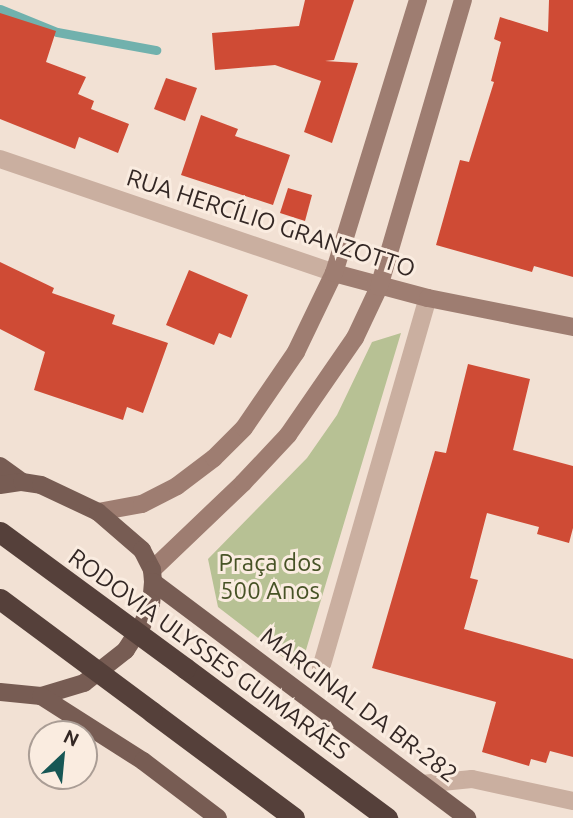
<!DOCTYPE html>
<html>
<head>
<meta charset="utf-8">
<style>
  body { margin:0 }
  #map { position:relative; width:573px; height:818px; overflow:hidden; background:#f2e1d4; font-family:Ubuntu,sans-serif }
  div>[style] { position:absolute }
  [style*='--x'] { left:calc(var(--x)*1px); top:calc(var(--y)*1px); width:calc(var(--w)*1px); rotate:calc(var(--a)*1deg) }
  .green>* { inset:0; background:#b7c194 }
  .stream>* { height:9px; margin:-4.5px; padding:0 4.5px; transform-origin:4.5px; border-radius:4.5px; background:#71b1ad }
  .building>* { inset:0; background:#cf4b35 }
  .street>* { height:18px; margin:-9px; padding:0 9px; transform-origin:9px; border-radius:9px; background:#caafa0 }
  .secondary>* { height:18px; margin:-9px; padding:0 9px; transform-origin:9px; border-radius:9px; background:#9e7d71 }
  .primary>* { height:18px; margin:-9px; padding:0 9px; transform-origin:9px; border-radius:9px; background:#775c53 }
  .highway>* { height:21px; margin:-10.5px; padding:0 10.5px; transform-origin:10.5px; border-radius:10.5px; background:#55403a }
  .highway-bridge>* { height:21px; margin:-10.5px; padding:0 10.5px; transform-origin:10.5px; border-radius:10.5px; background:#55403a }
  span { translate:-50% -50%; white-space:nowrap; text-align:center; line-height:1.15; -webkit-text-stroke:6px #faece0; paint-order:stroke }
  .street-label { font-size:24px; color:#332724 }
  .park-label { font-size:24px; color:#475326 }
  .north { position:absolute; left:28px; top:720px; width:70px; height:70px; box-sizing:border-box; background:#faece0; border:2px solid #aa9d95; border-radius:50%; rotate:26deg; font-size:19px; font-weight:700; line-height:28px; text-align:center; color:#332724 }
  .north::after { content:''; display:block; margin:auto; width:24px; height:32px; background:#175755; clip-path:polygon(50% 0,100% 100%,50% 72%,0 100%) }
</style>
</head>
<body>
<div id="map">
  <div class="green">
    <i style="clip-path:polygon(401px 333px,300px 670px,218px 607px,208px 559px,307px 458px,337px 415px,372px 342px)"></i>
  </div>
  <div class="stream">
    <i style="--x:0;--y:9;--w:61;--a:22"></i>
    <i style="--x:57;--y:32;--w:101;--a:10.3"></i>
  </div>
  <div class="building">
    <i style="clip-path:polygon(305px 0,354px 0,334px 60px,325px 61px,358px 63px,332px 143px,304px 132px,321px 81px,275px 65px,215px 70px,212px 33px,299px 26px)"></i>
    <i style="clip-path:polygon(549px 0,573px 0,573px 277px,534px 266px,532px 272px,436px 245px,460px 160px,469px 162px,494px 82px,491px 81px,501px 42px,494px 39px,500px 17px,548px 32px)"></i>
    <i style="clip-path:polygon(0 13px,56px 31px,46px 62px,86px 77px,78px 94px,94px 101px,91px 109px,129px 124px,118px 153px,79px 137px,75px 149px,0 119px)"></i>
    <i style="clip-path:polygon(166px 78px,197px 88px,185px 121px,154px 109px)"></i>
    <i style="clip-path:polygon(201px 115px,238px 129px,235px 136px,290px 155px,273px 205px,181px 175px)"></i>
    <i style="clip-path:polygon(288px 188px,312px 195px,305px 221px,280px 213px)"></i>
    <i style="clip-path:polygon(0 262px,54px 288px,52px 293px,115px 315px,112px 324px,168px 343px,143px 413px,127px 407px,123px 420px,34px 390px,45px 352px,0 329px)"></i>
    <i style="clip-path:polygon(189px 270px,248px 295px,231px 338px,219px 333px,214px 345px,166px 325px)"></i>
    <i style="clip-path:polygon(468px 364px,530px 379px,513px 450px,573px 466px,573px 528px,569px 543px,537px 534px,539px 527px,487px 513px,470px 578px,478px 580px,464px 629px,573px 659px,573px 757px,550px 751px,546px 763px,531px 759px,529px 766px,482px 752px,496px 702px,372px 668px,435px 451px,446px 453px)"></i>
  </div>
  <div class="street">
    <i style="--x:0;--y:159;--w:353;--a:18.8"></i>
    <i style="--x:321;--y:668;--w:385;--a:-73.9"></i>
    <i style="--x:422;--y:784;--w:50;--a:-5.7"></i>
    <i style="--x:472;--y:779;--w:103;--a:12.3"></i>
  </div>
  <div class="secondary">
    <i style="--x:334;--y:273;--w:97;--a:14.9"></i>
    <i style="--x:428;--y:298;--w:148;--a:11.3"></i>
    <i style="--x:98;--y:512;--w:45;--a:-10.3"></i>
    <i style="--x:142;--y:504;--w:39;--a:-27"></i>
    <i style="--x:177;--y:486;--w:46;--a:-37.1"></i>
    <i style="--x:214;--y:458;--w:42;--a:-45"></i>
    <i style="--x:244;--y:428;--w:92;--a:-55.6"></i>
    <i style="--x:296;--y:352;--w:88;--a:-64.3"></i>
    <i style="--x:334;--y:273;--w:286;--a:-72.9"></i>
    <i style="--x:152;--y:570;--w:126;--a:-43.7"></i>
    <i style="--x:243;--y:483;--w:66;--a:-46.8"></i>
    <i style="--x:288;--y:435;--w:118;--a:-55.4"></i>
    <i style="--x:355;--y:338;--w:56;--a:-64.8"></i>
    <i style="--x:379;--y:287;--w:299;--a:-73.7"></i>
  </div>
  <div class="primary">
    <i style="--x:0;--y:466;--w:27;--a:36"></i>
    <i style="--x:0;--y:485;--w:22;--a:-8"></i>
    <i style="--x:22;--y:482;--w:19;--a:9"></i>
    <i style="--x:41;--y:485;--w:63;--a:25.3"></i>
    <i style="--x:98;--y:512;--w:58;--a:40.8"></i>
    <i style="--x:142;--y:550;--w:22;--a:63"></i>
    <i style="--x:152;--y:570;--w:12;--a:85"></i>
    <i style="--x:153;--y:582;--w:21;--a:95"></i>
    <i style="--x:151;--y:603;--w:24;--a:112"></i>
    <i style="--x:142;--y:625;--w:30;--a:123"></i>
    <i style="--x:126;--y:650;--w:53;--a:141.8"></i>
    <i style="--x:84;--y:683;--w:45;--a:163.2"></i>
    <i style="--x:41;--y:696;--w:41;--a:-174.4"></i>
    <i style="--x:153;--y:582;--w:393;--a:36.9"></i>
    <i style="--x:41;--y:696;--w:121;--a:32.5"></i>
    <i style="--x:143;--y:761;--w:94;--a:37.2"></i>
  </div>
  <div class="highway">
    <i style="--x:185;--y:668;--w:252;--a:36.6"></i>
    <i style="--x:152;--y:712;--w:177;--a:36.7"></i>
  </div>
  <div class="highway-bridge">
    <i style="--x:0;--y:532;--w:230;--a:36.3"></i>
    <i style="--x:0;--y:599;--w:189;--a:36.6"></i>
  </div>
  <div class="street-label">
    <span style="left:271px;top:223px;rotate:18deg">RUA HERCÍLIO GRANZOTTO</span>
    <span style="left:209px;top:654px;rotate:36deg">RODOVIA ULYSSES GUIMARÃES</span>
    <span style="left:359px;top:705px;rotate:37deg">MARGINAL DA BR-282</span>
  </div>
  <div class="park-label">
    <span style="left:270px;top:577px">Praça dos<br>500 Anos</span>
  </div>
  <div class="north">N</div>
</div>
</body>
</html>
